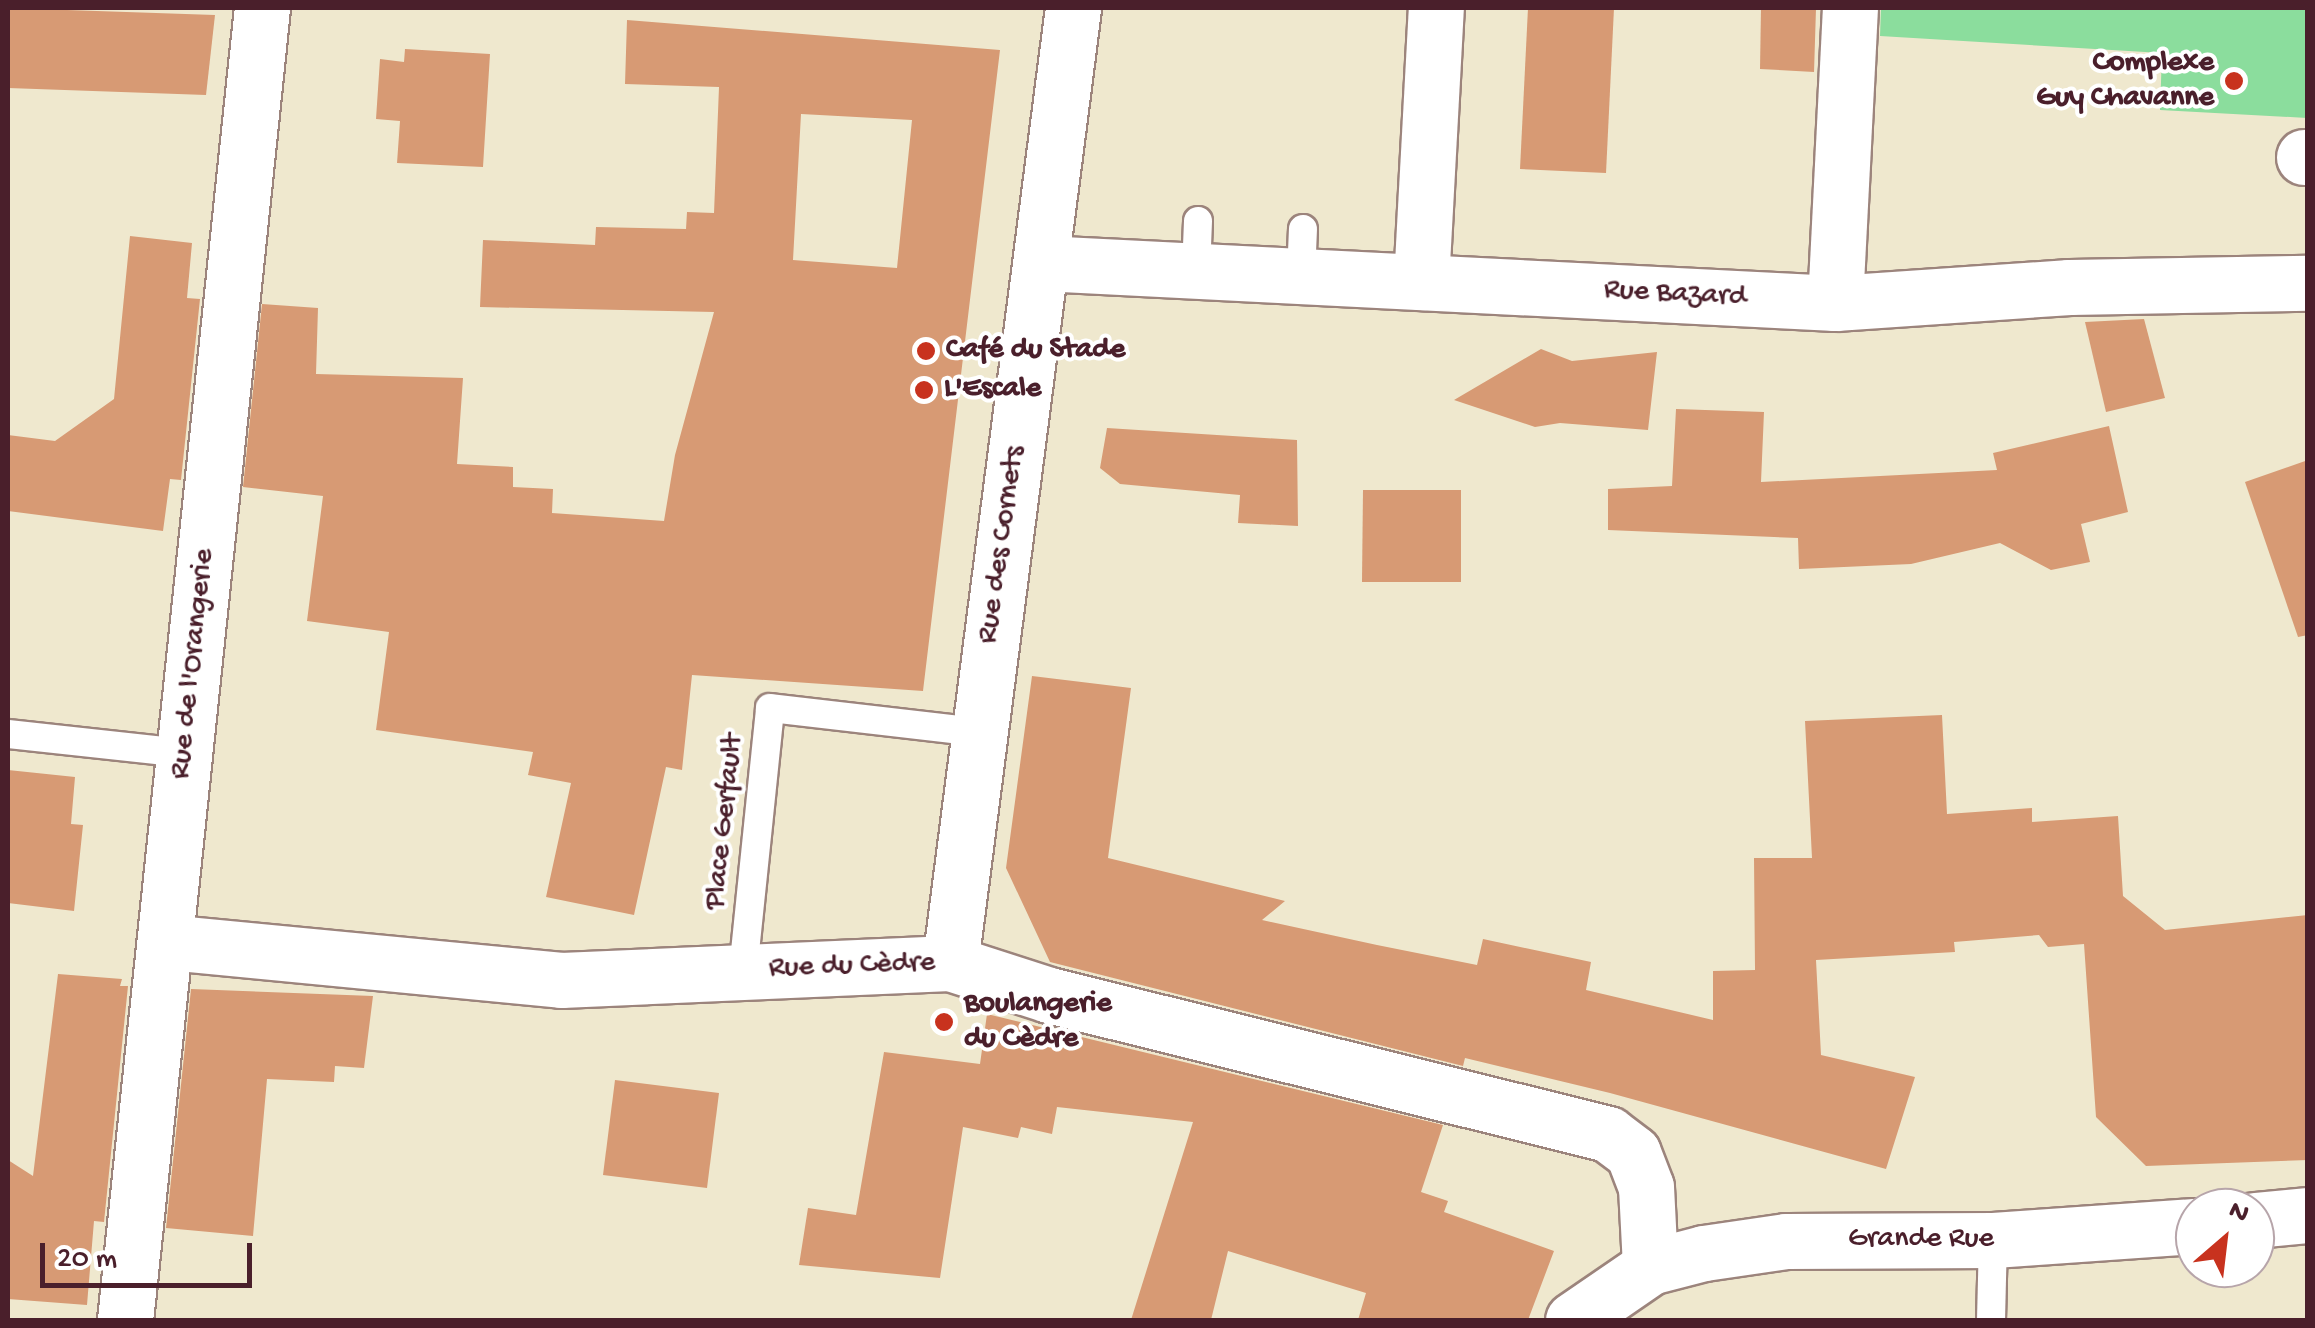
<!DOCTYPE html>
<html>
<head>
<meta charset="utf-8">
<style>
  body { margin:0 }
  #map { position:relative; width:2315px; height:1328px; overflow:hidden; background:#efe8ce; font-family:"Gochi Hand",sans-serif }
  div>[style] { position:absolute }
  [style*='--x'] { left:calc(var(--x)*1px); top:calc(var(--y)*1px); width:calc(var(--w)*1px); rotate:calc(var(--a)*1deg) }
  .green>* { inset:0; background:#8bdd9d }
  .building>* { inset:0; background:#d79a74 }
  .roads { filter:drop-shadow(2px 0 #9c847c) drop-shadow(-2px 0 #9c847c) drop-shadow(0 2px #9c847c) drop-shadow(0 -2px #9c847c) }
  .service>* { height:28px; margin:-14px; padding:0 14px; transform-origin:14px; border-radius:14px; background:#fff }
  .minor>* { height:55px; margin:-27.5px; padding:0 27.5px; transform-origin:27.5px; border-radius:27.5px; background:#fff }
  .dots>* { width:28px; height:28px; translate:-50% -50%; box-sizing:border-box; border:5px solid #fff; border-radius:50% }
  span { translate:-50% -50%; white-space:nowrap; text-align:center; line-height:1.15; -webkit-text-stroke:8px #fff; paint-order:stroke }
  .poi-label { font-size:30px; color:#4a1f2b; font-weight:700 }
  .right { translate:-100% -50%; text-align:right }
  .left { translate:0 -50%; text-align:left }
  .street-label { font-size:30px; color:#4a1f2b }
  .frame { position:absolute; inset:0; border:10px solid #4a1f2b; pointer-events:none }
  .north { position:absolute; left:2175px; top:1188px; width:100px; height:100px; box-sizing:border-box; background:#fff; border:2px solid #b7a5aa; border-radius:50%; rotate:28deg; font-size:28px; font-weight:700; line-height:40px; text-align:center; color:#4a1f2b }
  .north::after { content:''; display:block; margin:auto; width:35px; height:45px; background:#c8321e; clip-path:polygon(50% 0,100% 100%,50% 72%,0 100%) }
  .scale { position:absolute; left:40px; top:1243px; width:212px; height:45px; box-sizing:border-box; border:5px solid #4a1f2b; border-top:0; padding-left:12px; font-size:30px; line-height:35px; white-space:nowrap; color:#4a1f2b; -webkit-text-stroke:8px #fff; paint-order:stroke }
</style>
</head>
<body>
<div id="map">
  <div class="green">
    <i style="clip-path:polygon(1881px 8px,2307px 8px,2307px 118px,2160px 110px,2162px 53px,1880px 36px)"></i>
  </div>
  <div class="building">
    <i style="clip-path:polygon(8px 8px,215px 15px,206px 95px,8px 88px)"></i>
    <i style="clip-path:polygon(1528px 8px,1614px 8px,1606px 173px,1520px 169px)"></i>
    <i style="clip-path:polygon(1761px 8px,1816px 8px,1814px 72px,1760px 69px)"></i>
    <i style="clip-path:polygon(evenodd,627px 20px,1000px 50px,923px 691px,692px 675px,682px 770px,666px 767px,634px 915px,546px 897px,571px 783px,528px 775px,533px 752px,376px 730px,389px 632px,307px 621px,323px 496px,243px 487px,262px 304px,318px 308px,316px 374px,463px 378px,457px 464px,513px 467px,513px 487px,553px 489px,552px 513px,664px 521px,675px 455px,714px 312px,480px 307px,483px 240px,595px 245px,596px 227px,686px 229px,687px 212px,714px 213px,719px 87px,625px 84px,627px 20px,801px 114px,912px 120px,897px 268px,793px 260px,801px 114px)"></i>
    <i style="clip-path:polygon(405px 49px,490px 54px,483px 167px,397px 163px,400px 121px,376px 119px,380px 59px,404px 62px)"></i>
    <i style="clip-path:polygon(130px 236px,192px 243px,187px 298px,200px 299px,181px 480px,170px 479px,163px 531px,8px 511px,8px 435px,55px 441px,114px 399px)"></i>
    <i style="clip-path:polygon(2144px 319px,2165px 398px,2106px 412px,2085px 322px)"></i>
    <i style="clip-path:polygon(1541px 349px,1572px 361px,1657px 352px,1648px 430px,1560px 423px,1535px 427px,1454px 400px)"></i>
    <i style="clip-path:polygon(1676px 409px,1764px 412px,1761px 482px,1997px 470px,1993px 453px,2109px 426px,2128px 512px,2081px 524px,2090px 562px,2051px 570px,2000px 543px,1911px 564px,1799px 569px,1798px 538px,1608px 530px,1608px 489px,1672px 486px)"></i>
    <i style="clip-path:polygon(1107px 428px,1297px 440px,1298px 526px,1238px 523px,1240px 495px,1120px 484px,1100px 468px)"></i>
    <i style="clip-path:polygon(2308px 460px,2308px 635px,2298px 637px,2245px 482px)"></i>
    <i style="clip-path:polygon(1363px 490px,1461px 490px,1461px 582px,1362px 582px)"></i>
    <i style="clip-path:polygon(1032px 676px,1131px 688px,1108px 858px,1285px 901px,1262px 920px,1377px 945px,1477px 965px,1483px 939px,1591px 962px,1586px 990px,1713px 1020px,1713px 971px,1755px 970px,1754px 858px,1812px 858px,1805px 721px,1942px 715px,1947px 814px,2032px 808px,2032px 822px,2118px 816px,2123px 896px,2165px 930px,2308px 915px,2308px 1160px,2146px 1166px,2096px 1117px,2084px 944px,2048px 947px,2039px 935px,1954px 942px,1955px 952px,1816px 960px,1821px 1055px,1915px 1077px,1886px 1169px,1610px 1093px,1465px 1058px,1463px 1066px,1050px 962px,1006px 868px)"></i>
    <i style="clip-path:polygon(8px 770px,75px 777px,71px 824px,83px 825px,74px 911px,8px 903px)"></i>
    <i style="clip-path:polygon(58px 974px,122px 979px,120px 986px,128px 986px,104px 1222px,94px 1221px,87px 1305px,8px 1299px,8px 1160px,33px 1176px)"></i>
    <i style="clip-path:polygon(191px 989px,373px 996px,364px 1068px,335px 1066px,334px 1082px,267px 1079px,253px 1236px,166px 1228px)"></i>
    <i style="clip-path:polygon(987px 1014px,1443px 1125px,1421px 1192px,1448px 1201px,1444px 1212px,1554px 1251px,1528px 1320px,1358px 1320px,1366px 1293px,1228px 1251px,1211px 1320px,1131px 1320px,1193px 1122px,1057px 1107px,1052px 1134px,1021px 1127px,1018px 1138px,963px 1127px,940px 1278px,799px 1265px,808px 1208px,856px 1215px,884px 1052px,980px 1064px)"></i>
    <i style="clip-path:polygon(615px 1080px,719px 1093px,707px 1188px,603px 1175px)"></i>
  </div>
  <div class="roads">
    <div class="service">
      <i style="--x:1196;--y:271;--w:50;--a:-87.7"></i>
      <i style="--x:1301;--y:276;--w:47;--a:-87.6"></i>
      <i style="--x:8;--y:734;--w:177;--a:6.2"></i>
      <i style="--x:743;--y:971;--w:264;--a:-84.1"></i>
      <i style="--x:770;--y:708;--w:209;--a:6.6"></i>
      <i style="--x:1991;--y:1320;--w:80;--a:-88.6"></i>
    </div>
    <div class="minor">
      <i style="--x:2304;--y:157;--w:4;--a:0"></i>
      <i style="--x:1042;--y:263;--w:794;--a:2.89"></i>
      <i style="--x:1835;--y:303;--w:235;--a:-3.9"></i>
      <i style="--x:2069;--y:287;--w:239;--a:-1"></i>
      <i style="--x:1421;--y:282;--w:274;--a:-86.9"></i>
      <i style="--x:1835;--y:303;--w:295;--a:-87.1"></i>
      <i style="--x:167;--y:942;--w:396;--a:5.5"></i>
      <i style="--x:561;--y:980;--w:389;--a:-2.5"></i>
      <i style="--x:950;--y:963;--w:104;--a:17.9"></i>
      <i style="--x:1049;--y:995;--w:576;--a:13.96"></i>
      <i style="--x:1608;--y:1134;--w:31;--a:37"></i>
      <i style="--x:1633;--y:1153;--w:36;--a:69"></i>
      <i style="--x:1646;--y:1187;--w:80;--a:87.1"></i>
      <i style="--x:950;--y:963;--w:963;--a:-82.66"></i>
      <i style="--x:2255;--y:1220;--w:53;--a:-5.4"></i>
      <i style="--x:125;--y:1320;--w:1319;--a:-84.04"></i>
      <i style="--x:1573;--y:1320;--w:93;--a:-34.5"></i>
      <i style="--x:1650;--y:1267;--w:56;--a:-14.5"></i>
      <i style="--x:1704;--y:1253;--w:83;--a:-8.3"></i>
      <i style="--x:1786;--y:1241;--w:207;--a:-0.3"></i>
      <i style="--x:1993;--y:1240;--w:202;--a:-4"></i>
    </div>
  </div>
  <div class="dots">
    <i style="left:2234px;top:81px;background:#c8321e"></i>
    <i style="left:926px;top:351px;background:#c8321e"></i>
    <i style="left:924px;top:390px;background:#c8321e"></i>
    <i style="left:944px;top:1022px;background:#c8321e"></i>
  </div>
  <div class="poi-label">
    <span class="right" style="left:2214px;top:81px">Complexe<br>Guy Chavanne</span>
    <span class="left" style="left:946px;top:351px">Café du Stade</span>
    <span class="left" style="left:944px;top:390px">L'Escale</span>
    <span class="left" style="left:964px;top:1022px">Boulangerie<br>du Cèdre</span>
  </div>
  <div class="street-label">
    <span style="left:1675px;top:295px;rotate:3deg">Rue Bazard</span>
    <span style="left:1003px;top:545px;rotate:-82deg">Rue des Cornets</span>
    <span style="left:194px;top:664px;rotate:-84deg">Rue de l'Orangerie</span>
    <span style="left:726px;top:822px;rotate:-84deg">Place Gerfault</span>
    <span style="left:852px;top:967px;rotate:-2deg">Rue du Cèdre</span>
    <span style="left:1921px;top:1240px">Grande Rue</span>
  </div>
  <div class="frame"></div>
  <div class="north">N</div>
  <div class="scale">20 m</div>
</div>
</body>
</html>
